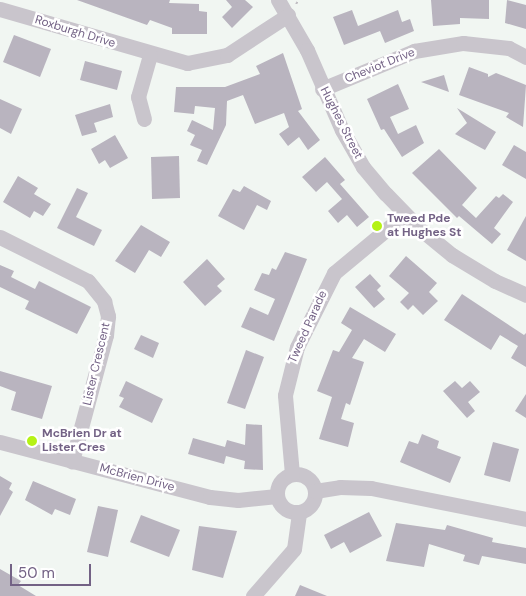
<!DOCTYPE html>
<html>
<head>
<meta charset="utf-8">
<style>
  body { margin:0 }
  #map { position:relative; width:526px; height:596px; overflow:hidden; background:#f1f6f2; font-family:"DM Sans",sans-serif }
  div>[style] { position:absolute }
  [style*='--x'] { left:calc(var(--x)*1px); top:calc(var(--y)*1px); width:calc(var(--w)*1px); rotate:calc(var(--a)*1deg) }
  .building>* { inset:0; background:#b9b4bf }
  .path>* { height:2px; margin-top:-1px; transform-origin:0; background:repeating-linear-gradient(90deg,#bfbcc1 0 2.5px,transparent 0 5px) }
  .minor>* { height:15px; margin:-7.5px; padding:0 7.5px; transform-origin:7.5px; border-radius:7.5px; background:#c9c5cc }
  .minor>.ring { margin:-7.5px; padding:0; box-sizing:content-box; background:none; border:15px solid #c9c5cc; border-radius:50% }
  .dots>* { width:14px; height:14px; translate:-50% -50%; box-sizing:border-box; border:2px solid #fff; border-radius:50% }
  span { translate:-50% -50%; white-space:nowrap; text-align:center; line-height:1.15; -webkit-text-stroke:5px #fff; paint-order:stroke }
  .street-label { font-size:12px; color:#736285 }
  .poi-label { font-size:12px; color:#736285; font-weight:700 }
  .left { translate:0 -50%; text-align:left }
  .scale { position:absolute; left:10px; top:564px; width:81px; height:22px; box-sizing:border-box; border:2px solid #736285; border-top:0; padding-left:6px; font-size:15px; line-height:18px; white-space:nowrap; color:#736285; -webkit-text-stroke:4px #fff; paint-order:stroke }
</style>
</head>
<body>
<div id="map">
  <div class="building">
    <i style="clip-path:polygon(77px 0,170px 0,169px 3px,199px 4px,199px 11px,207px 12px,207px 34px,172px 34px,172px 28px,150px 20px,147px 25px)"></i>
    <i style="clip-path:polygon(226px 0,245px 0,253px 7px,232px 28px,222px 17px,232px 7px)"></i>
    <i style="clip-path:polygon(431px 0,489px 0,489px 19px,460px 18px,460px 24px,433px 26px)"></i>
    <i style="clip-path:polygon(507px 0,526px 5px,526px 29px,505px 23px)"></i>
    <i style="clip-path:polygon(352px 10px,358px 26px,398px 10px,402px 22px,410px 19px,414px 31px,385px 43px,380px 31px,344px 45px,333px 17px)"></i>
    <i style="clip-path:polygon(14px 35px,51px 49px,40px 77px,3px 62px)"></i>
    <i style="clip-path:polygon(283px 53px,302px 109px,298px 111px,320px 140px,308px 150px,299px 137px,288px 146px,279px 134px,289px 127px,284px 113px,255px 124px,243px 95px,227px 101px,226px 125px,207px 165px,197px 161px,202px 150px,190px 145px,195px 135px,187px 131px,192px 120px,213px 130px,215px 108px,195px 106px,194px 114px,174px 112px,176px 87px,225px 87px,260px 74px,256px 66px)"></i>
    <i style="clip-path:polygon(85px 61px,122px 71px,117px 90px,80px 80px)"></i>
    <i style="clip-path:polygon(469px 67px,488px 74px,488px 77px,496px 73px,526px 85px,523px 127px,506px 117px,509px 113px,459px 95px)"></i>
    <i style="clip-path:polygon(444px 75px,449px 92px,421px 82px)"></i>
    <i style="clip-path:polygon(398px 84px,409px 109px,390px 117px,398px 134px,416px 125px,424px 143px,402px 157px,384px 129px,381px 130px,367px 99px)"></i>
    <i style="clip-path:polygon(0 99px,22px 109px,11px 134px,0 128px)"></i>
    <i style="clip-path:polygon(110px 104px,113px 117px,94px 123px,97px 132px,82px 136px,75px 115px)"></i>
    <i style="clip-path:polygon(457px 108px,496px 132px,485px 150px,455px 134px,467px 123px)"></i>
    <i style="clip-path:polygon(115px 135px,128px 158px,110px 168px,105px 160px,99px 164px,91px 149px)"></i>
    <i style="clip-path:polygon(514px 145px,526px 152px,526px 179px,502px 165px)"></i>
    <i style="clip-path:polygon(439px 149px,477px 188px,462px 205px,476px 218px,496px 196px,499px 198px,503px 194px,513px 202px,494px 228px,501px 234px,492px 244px,459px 216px,457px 218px,412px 173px)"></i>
    <i style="clip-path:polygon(179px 156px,180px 198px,152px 199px,151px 157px)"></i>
    <i style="clip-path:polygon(325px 157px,345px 180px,340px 184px,369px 217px,357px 227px,347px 215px,338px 223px,328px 211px,342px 199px,327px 182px,316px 192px,302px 177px)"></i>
    <i style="clip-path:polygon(18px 176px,38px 188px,34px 194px,51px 204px,43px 216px,34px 211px,30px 218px,3px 202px)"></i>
    <i style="clip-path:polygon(244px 186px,271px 201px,267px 210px,257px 205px,244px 230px,218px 216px,233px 189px,240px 192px)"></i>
    <i style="clip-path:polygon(77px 188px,88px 193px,76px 217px,102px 230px,94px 246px,57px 228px)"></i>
    <i style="clip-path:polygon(526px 216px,526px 261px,507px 250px)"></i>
    <i style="clip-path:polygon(141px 225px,170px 242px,161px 257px,149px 250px,135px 273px,115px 261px)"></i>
    <i style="clip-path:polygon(285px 252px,307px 259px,274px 341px,241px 327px,250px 307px,268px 315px,275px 299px,254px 290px,262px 273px,269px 275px,272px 268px,276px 270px)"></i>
    <i style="clip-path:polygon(406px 256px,437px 283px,429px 292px,438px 301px,423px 315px,413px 305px,408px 310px,400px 302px,409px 293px,389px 276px)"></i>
    <i style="clip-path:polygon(207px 259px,225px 279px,217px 286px,222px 291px,205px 306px,183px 282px)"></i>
    <i style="clip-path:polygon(0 265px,14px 271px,11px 277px,35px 289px,39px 281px,91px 307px,77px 334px,25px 309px,29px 301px,0 287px)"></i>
    <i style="clip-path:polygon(370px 274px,381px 286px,377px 290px,385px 299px,374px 308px,355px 287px)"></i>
    <i style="clip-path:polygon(462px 294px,524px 335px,526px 333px,526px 367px,511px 358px,518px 346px,500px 335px,491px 350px,444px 320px)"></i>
    <i style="clip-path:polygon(350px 307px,396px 334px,385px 352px,364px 339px,352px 358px,364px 362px,350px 405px,346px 403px,341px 419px,354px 423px,348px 447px,319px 439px,332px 397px,317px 391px,333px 350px,339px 352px,352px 330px,341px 323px)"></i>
    <i style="clip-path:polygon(141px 335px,159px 343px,153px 358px,134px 349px)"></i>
    <i style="clip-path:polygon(246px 350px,264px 357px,245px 409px,227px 403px)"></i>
    <i style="clip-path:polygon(0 371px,52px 386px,42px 419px,11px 410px,16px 392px,0 386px)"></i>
    <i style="clip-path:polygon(126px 381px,163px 399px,152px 423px,119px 407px,124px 398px,119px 396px)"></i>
    <i style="clip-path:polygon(455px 381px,462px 388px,470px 381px,480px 392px,468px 402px,475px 411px,467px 418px,443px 391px)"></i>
    <i style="clip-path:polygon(526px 394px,526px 418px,515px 411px)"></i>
    <i style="clip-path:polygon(246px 424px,262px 425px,263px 470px,244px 469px,245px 461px,226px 456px,224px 464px,188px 454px,193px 438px,225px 447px,227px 440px,245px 445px)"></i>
    <i style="clip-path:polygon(422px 434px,439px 441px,437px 448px,461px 457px,450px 483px,400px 462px,409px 441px,418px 444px)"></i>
    <i style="clip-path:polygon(493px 442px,519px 449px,510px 482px,484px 475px)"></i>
    <i style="clip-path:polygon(0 476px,12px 483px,9px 489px,13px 492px,0 516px)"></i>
    <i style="clip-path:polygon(33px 481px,76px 499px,70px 515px,55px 509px,52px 515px,25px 500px)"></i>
    <i style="clip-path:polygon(98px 506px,118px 510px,108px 557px,87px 552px)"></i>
    <i style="clip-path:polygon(369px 512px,382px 536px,350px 553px,344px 542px,331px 549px,324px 535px)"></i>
    <i style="clip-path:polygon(141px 515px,180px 530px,169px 557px,130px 542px)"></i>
    <i style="clip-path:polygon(396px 523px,445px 530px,447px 525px,493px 538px,492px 542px,526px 548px,526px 564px,482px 556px,479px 565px,463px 561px,465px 555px,429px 544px,424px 567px,386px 561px)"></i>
    <i style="clip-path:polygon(199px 526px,237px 531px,223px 578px,192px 570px)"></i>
    <i style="clip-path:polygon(0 569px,21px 581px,18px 585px,36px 596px,0 596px)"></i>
    <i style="clip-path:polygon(300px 585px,327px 596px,295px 596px)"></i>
  </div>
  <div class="path">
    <i style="--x:296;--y:4;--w:5;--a:-53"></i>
  </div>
  <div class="minor">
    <i style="--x:278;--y:0;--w:58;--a:59.9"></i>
    <i style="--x:307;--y:50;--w:87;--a:66.4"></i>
    <i style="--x:342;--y:130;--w:43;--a:60.4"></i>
    <i style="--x:363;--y:167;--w:35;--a:50"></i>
    <i style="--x:386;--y:194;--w:47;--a:45.9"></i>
    <i style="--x:419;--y:228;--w:43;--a:39.3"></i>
    <i style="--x:452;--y:255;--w:50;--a:31.2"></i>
    <i style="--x:495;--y:281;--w:34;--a:24"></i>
    <i style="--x:0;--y:9;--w:195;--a:16.1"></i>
    <i style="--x:187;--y:63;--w:41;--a:-11.3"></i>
    <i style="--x:227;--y:55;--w:73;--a:-33.3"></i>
    <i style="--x:322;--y:89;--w:100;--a:-22.4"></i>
    <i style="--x:414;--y:51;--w:50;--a:-9.3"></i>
    <i style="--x:463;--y:43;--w:46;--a:6.2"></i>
    <i style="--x:509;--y:48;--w:19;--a:28"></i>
    <i style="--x:144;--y:119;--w:23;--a:-105"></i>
    <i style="--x:138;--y:97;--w:44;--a:-74.1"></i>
    <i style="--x:0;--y:237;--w:98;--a:26.6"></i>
    <i style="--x:88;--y:281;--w:26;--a:51"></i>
    <i style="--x:104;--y:301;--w:16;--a:75"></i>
    <i style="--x:108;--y:316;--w:19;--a:96"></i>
    <i style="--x:106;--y:335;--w:131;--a:105.1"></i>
    <i style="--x:0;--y:442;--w:217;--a:14.7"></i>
    <i style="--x:210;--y:497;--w:28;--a:6"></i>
    <i style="--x:238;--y:500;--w:39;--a:-6"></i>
    <i class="ring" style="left:277px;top:474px;width:23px;height:23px"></i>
    <i style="--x:292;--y:474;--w:79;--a:-95.1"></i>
    <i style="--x:285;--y:395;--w:49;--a:-76"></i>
    <i style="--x:297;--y:347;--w:83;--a:-63.4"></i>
    <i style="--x:334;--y:273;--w:92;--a:-39.7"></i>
    <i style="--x:315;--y:491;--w:25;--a:-9"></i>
    <i style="--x:340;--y:487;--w:31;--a:2"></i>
    <i style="--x:371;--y:488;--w:158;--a:11.3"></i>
    <i style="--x:253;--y:596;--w:62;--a:-48.9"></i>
    <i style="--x:294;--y:549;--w:37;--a:-82"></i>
  </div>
  <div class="dots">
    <i style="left:377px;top:226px;background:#b5f215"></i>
    <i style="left:32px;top:441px;background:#b5f215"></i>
  </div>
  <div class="street-label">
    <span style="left:75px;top:32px;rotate:17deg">Roxburgh Drive</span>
    <span style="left:380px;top:66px;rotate:-22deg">Cheviot Drive</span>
    <span style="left:341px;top:123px;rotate:63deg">Hughes Street</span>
    <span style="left:308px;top:327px;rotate:-66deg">Tweed Parade</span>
    <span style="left:97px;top:364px;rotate:-77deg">Lister Crescent</span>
    <span style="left:137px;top:478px;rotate:15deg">McBrien Drive</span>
  </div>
  <div class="poi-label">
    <span class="left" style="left:387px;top:226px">Tweed Pde<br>at Hughes St</span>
    <span class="left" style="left:42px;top:441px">McBrien Dr at<br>Lister Cres</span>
  </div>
  <div class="scale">50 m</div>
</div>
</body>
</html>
